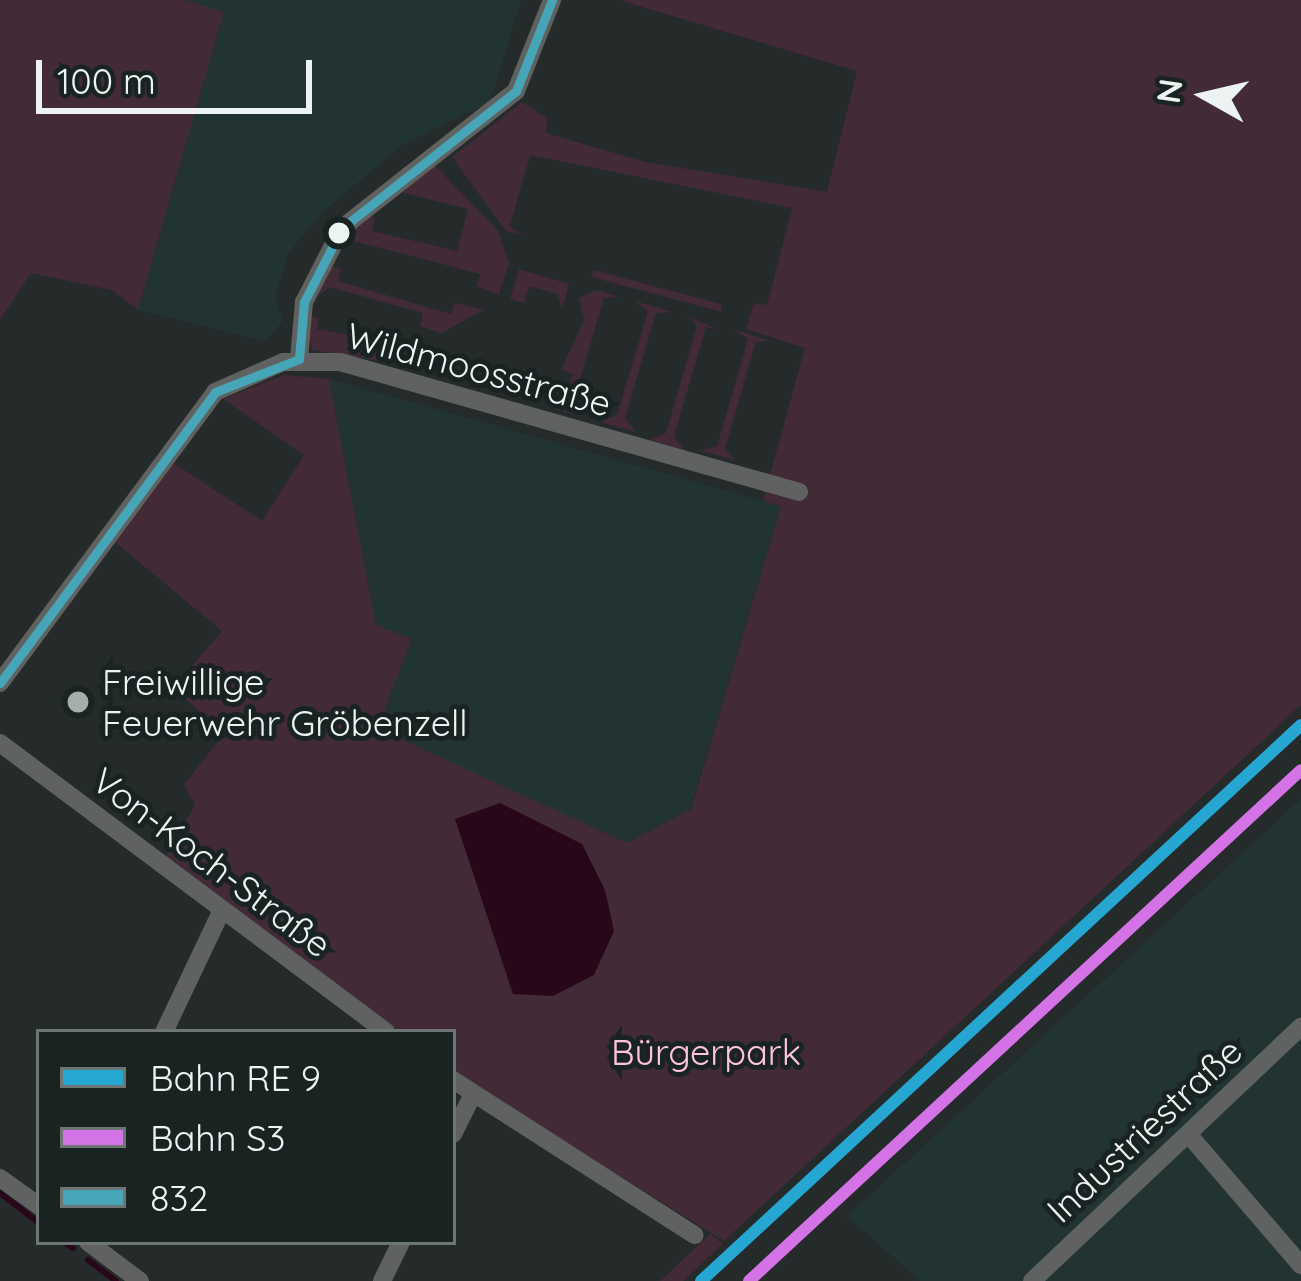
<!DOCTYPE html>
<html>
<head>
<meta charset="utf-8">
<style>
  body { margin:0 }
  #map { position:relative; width:1301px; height:1281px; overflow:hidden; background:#252a2a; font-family:Quicksand,sans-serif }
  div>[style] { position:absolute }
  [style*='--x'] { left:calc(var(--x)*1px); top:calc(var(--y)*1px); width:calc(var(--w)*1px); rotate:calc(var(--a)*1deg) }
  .built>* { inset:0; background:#223432 }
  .green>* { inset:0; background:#422a37 }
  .water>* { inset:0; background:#29071b }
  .stream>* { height:6px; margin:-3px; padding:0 3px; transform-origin:3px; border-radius:3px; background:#29071b }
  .minor>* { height:18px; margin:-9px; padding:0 9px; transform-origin:9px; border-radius:9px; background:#606262 }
  .bus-1>* { height:9px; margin:-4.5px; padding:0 4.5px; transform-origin:4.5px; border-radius:4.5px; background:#46a6b8 }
  .rail-1>* { height:12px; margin:-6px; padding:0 6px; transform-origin:6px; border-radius:6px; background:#26a7d2 }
  .rail-2>* { height:12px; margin:-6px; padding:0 6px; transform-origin:6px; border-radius:6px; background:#d473e5 }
  .dots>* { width:33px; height:33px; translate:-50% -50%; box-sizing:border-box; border:6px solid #182322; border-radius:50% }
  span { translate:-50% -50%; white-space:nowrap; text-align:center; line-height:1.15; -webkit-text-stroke:10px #182322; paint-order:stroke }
  .street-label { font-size:36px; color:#ecf3f2 }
  .poi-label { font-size:36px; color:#ecf3f2 }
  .left { translate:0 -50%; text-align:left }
  .park-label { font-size:36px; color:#ffc2df }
  .legend { position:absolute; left:36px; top:1029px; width:420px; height:216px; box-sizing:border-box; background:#182322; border:3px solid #6d7675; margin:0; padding:15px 21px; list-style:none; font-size:36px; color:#ecf3f2 }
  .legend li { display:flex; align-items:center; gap:24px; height:60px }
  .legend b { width:60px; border:3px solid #6d7675 }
  .north { position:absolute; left:1145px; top:36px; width:120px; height:120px; -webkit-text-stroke:9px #182322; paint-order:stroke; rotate:278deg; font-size:33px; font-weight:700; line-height:48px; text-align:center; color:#ecf3f2 }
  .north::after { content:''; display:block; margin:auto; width:42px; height:54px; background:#ecf3f2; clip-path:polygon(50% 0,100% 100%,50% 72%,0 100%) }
  .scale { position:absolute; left:36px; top:60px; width:276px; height:54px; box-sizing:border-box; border:6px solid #ecf3f2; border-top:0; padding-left:15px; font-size:36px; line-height:42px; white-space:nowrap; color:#ecf3f2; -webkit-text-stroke:9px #182322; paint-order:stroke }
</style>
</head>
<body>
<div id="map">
  <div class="built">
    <i style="clip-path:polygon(185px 0,521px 0,490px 102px,401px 146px,323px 212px,289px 252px,275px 298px,283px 321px,265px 341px,138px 310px,224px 12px)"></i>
    <i style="clip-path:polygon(329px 379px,781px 506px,690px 809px,627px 843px,388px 734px,385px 708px,412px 639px,376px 625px)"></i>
    <i style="clip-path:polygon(1301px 799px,1301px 1281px,920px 1281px,847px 1216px)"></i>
  </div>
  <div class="green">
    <i style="clip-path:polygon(0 0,185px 0,224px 12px,138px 310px,112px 290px,31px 273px,0 320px)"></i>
    <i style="clip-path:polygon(619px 0,1301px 0,1301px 705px,724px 1241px,453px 1072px,453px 1032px,397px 1032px,163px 862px,195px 805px,184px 785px,224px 734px,173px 688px,222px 631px,115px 542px,172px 462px,262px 521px,304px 455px,223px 399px,284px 375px,329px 379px,376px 625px,412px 639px,385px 708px,388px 733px,627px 843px,691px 809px,781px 507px,763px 500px,805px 348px,746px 329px,754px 303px,767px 305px,792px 208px,530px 155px,510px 226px,522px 235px,506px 231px,452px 157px,522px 102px,547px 118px,546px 133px,645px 162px,827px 192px,857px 71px)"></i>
    <i style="clip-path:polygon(433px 163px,498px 231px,509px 263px,499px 295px,477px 286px,480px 274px,354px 241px,338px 248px,361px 214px,375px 217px,372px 231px,457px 251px,468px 209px,389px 189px)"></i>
    <i style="clip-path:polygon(324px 264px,341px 269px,338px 281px,451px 314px,455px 303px,484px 310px,441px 333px,420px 326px,423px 313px,329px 287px,316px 298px)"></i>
    <i style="clip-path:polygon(519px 269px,569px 284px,562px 309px,557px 294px,529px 286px,524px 303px,510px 299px)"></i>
    <i style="clip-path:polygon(594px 270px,721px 304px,722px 312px,591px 277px)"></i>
    <i style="clip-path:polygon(597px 290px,619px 297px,604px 298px,573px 403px,584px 417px,548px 407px,550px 397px,565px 400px,573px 374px,561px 370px,584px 320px,579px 298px)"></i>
    <i style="clip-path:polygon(635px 301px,672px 312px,656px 313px,625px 418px,636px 432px,600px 422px,617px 415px,648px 311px)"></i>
    <i style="clip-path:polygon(306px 314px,319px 318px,317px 329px,414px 348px,388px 362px,312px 350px)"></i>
    <i style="clip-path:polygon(687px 316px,719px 330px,706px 327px,674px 436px,684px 450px,648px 440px,666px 433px,697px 325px)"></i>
    <i style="clip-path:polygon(735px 330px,771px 341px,756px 342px,725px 449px,736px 461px,700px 450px,717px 446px,748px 339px)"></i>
    <i style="clip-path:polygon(710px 1234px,723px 1244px,683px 1281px,660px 1281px)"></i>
  </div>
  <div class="water">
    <i style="clip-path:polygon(500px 803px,582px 844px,605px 890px,614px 931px,594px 975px,553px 996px,513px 994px,455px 819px)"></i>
  </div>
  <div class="stream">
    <i style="--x:0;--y:1193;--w:49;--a:37.6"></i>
    <i style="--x:64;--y:1242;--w:11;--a:34"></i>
    <i style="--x:88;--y:1260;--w:35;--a:37"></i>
  </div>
  <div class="minor">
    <i style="--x:299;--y:359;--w:57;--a:-85"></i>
    <i style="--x:304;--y:302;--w:83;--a:-62.8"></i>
    <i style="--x:342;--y:228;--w:221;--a:-38.2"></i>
    <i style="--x:516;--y:91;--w:98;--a:-68.4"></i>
    <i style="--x:0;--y:683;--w:362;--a:-53.5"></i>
    <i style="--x:215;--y:392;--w:74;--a:-23.8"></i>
    <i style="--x:283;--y:362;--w:57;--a:0"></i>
    <i style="--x:340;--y:362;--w:477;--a:15.8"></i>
    <i style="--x:0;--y:743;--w:482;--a:36.8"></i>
    <i style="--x:164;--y:1032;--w:131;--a:-64.6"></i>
    <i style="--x:453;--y:1080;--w:287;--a:32.7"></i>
    <i style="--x:453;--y:1134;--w:45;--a:-63.4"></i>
    <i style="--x:1189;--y:1135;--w:172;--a:49.3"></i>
    <i style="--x:0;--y:1178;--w:48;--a:35.7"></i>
    <i style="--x:88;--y:1242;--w:65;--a:36.9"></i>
    <i style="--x:382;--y:1281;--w:43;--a:-64"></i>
    <i style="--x:1032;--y:1281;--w:370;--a:-43.4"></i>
  </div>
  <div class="bus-1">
    <i style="--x:299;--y:359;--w:57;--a:-85"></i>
    <i style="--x:304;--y:302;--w:83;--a:-62.8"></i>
    <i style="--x:342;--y:228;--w:221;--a:-38.2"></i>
    <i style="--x:516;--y:91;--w:98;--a:-68.4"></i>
    <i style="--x:0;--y:683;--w:362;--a:-53.5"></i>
    <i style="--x:215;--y:392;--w:90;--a:-21.4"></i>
  </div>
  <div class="rail-1">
    <i style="--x:701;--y:1281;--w:818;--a:-42.82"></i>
  </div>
  <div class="rail-2">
    <i style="--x:749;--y:1281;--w:752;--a:-42.79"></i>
  </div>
  <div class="dots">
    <i style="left:339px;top:233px;background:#ecf3f2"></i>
    <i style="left:78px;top:702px;background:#a6adac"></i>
  </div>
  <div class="street-label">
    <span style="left:479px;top:369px;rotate:15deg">Wildmoosstraße</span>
    <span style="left:212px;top:862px;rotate:37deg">Von-Koch-Straße</span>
    <span style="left:1144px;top:1130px;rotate:-43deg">Industriestraße</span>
  </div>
  <div class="poi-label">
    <span class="left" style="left:102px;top:702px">Freiwillige<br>Feuerwehr Gröbenzell</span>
  </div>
  <div class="park-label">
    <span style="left:706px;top:1052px">Bürgerpark</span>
  </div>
  <ul class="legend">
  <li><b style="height:15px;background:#26a7d2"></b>Bahn RE 9</li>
  <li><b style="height:15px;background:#d473e5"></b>Bahn S3</li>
  <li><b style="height:15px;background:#46a6b8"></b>832</li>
  </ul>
  <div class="north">N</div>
  <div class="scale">100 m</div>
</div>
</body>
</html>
